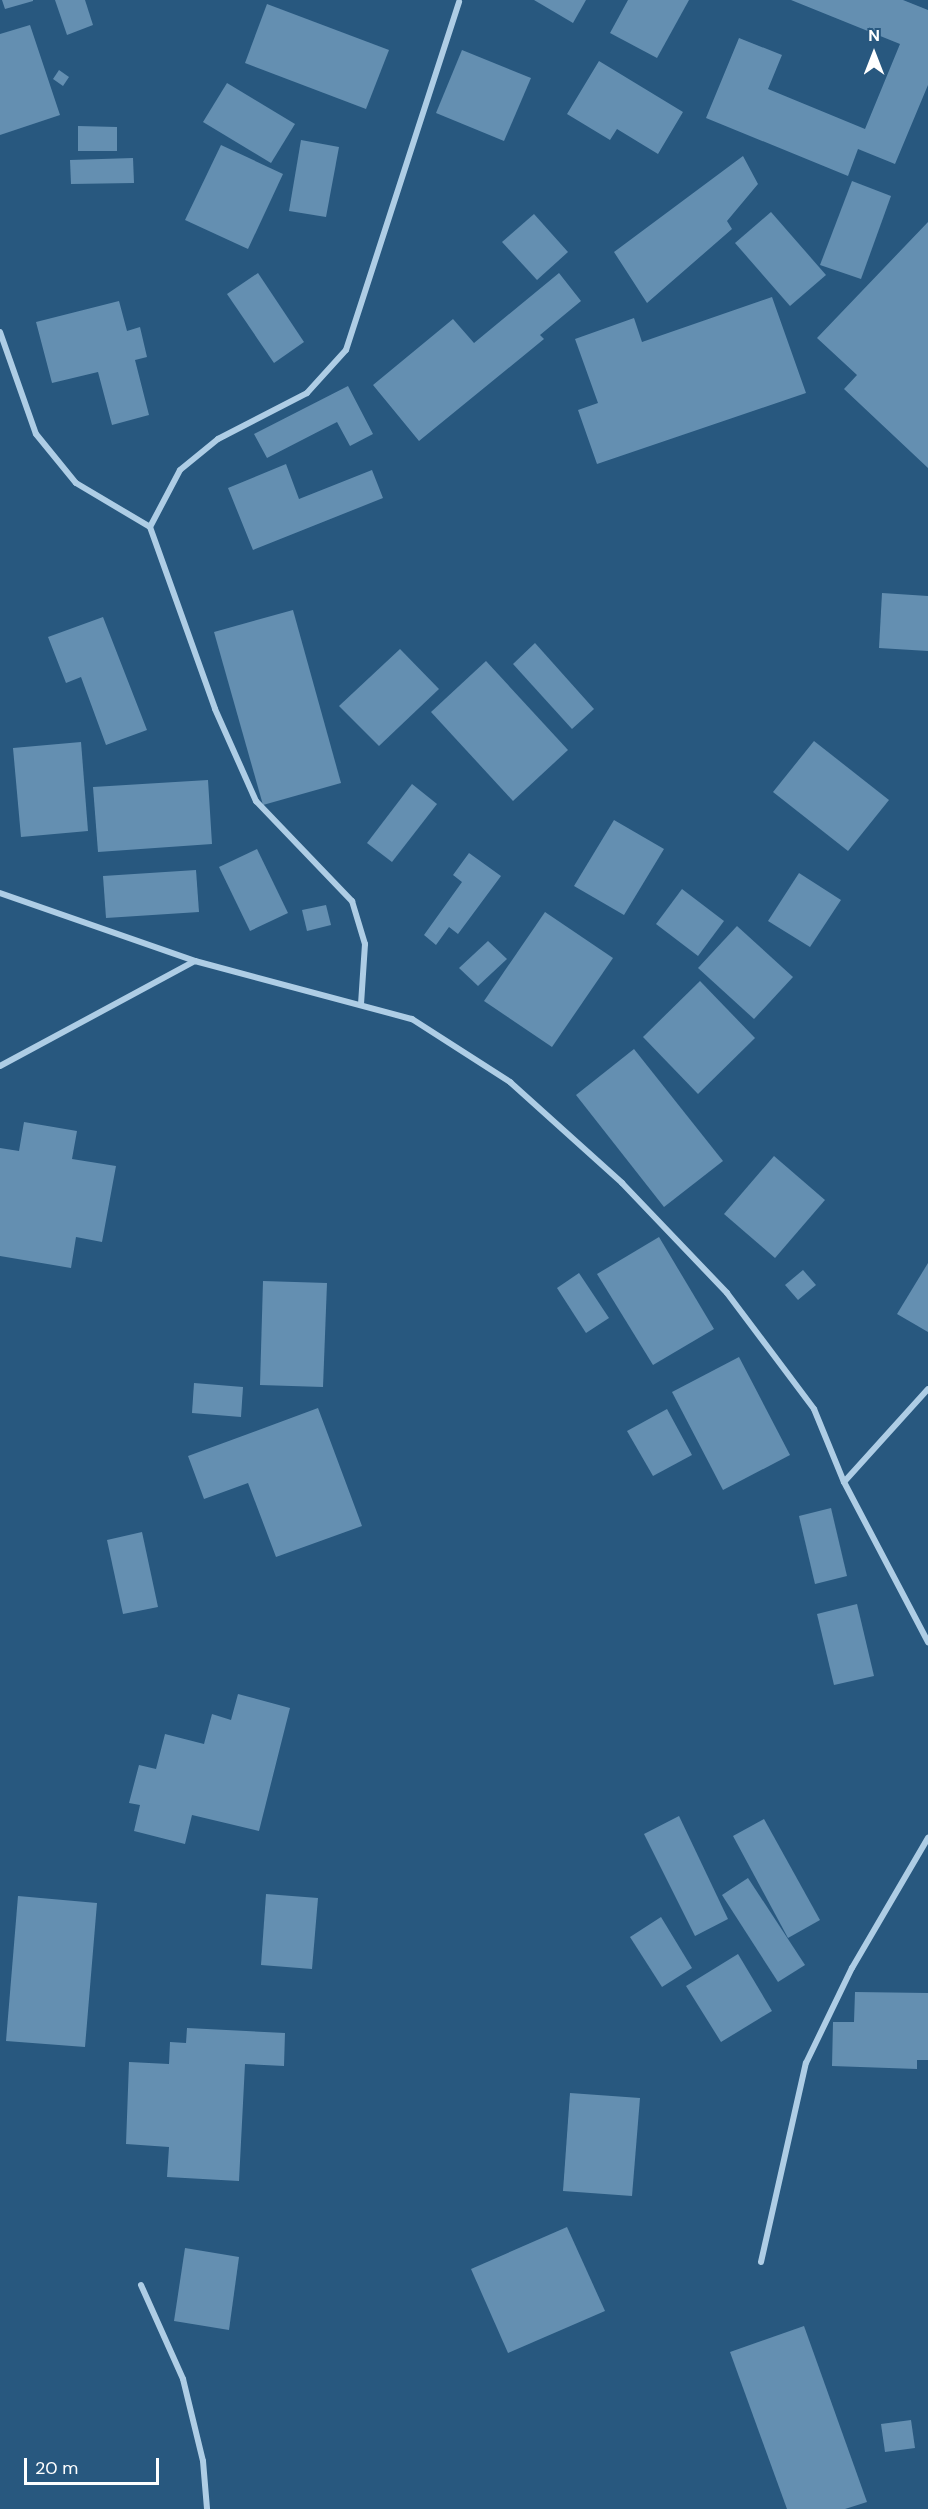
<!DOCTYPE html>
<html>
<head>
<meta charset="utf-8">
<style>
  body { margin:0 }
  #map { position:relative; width:928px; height:2509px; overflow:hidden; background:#28587f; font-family:"DM Sans",sans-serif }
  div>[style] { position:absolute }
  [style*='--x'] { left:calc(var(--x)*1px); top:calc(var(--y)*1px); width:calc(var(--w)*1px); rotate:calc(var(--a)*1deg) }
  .building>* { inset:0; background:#648fb1 }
  .street>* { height:6px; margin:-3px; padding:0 3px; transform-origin:3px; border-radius:3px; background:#aecde5 }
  span { translate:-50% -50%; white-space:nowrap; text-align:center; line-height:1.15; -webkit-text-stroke:4.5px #28587f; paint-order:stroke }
  .north { position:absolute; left:844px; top:24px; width:60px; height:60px; -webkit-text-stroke:4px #28587f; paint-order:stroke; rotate:0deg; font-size:16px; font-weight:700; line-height:24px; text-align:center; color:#fff }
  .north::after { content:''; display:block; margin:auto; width:21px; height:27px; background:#fff; clip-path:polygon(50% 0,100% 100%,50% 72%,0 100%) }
  .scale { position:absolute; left:24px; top:2458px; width:135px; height:27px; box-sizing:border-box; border:3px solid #fff; border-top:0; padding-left:8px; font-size:18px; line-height:21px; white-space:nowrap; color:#fff; -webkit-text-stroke:4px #28587f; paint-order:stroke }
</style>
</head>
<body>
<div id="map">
  <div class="building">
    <i style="clip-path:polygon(2px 0,33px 0,33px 1px,5px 9px)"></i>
    <i style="clip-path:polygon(55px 0,85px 0,93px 25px,67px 35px)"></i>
    <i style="clip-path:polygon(534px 0,586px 0,573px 23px)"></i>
    <i style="clip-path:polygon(628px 0,689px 0,657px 58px,610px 33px)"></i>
    <i style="clip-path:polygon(791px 0,903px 0,928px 10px,928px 85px,895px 164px,858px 149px,848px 176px,706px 118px,739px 38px,782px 55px,768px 89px,865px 129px,900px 44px)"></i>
    <i style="clip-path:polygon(267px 4px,389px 50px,366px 109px,245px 63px)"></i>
    <i style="clip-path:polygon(30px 25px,60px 115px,0 135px,0 34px)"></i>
    <i style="clip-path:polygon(462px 50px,531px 78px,504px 141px,436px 113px)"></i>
    <i style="clip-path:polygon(599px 61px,683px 112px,658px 154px,617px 129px,610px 140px,567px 114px)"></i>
    <i style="clip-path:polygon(59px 70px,69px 77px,63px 86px,53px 79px)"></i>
    <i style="clip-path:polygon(227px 83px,295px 124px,271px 163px,203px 122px)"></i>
    <i style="clip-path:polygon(78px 126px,117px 127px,117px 151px,78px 151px)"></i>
    <i style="clip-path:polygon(301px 140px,339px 147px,326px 217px,289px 211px)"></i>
    <i style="clip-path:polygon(221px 145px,283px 174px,248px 249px,185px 220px)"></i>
    <i style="clip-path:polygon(743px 156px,758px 184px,727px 221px,732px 229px,647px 303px,614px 252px)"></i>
    <i style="clip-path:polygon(133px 158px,134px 183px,71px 184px,70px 160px)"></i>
    <i style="clip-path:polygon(852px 181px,891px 196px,861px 279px,820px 265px)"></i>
    <i style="clip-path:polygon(771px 212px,826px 275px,790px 306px,735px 243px)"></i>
    <i style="clip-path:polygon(534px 214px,568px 252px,537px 280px,502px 242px)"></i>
    <i style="clip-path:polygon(928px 222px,928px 468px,844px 389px,857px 375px,817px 338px)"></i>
    <i style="clip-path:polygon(258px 273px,304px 342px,274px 363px,227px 294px)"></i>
    <i style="clip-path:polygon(559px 273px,581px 301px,540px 335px,544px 339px,419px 441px,373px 385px,453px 319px,474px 343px)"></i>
    <i style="clip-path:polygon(772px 297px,806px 393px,597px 464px,578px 410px,598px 403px,575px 339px,634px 318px,642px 342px)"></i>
    <i style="clip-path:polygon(119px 301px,127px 331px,140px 327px,147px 357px,135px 360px,149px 415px,112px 425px,98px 372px,52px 383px,36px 322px)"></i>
    <i style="clip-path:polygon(348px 386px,373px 434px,350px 446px,337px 422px,267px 458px,254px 434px)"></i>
    <i style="clip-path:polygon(286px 464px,299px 499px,372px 470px,383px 498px,253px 550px,228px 488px)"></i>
    <i style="clip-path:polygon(882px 593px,928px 596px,928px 651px,879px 648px)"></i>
    <i style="clip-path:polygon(293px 610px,341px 783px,263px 805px,214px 632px)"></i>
    <i style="clip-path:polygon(103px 617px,147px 730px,106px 745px,81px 677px,66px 683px,48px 637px)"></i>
    <i style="clip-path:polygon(535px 643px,594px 709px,572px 729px,513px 664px)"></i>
    <i style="clip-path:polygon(400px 649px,439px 689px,379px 746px,339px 706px)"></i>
    <i style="clip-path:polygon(486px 661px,568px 750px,513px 801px,431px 712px)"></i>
    <i style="clip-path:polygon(814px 741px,889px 800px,848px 851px,773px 792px)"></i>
    <i style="clip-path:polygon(81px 742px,88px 831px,21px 837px,13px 748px)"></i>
    <i style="clip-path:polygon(208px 780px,212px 844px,98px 852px,93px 787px)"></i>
    <i style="clip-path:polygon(412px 784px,437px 804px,392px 862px,367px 843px)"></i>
    <i style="clip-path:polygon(614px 820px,664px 849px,624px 915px,574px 886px)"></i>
    <i style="clip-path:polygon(257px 849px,288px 913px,250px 931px,219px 867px)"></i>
    <i style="clip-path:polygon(469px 853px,501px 876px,458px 934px,449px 927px,436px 945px,424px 935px,462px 882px,453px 875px)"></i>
    <i style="clip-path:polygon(196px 870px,199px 912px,106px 918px,103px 876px)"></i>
    <i style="clip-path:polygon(799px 873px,841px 900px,810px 947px,768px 921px)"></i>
    <i style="clip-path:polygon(682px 889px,724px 921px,698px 956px,656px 924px)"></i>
    <i style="clip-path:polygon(326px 905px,331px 925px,307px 931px,302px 910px)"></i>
    <i style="clip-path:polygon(545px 912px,613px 958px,552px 1047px,484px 1001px)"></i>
    <i style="clip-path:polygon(737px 926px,793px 977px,754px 1019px,698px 968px)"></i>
    <i style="clip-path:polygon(488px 941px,507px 959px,478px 986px,459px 968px)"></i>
    <i style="clip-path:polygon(700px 981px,755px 1038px,698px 1094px,643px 1037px)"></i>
    <i style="clip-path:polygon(634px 1049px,723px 1161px,664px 1207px,576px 1095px)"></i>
    <i style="clip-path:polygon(24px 1122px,77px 1131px,72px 1159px,116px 1166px,102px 1242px,76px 1237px,71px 1268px,0 1256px,0 1148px,19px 1151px)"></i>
    <i style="clip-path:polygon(774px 1156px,825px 1200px,775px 1258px,724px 1214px)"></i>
    <i style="clip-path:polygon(659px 1237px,714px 1329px,653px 1365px,597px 1274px)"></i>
    <i style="clip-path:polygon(928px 1263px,928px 1332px,897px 1314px)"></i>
    <i style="clip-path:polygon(803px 1270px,816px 1285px,798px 1300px,785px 1285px)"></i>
    <i style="clip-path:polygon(579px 1273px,609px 1318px,586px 1333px,557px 1288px)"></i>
    <i style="clip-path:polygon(263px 1281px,327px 1283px,323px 1387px,260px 1385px)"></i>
    <i style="clip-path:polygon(739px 1357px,790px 1455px,723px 1490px,672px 1392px)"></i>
    <i style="clip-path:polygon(194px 1383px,243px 1387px,241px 1417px,192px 1413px)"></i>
    <i style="clip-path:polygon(318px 1408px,362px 1526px,276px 1557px,248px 1483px,204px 1499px,188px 1456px)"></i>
    <i style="clip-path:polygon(667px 1409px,692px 1455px,653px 1476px,627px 1431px)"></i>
    <i style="clip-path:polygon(831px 1508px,847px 1576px,815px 1584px,799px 1516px)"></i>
    <i style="clip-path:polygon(142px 1532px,158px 1607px,123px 1614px,107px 1540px)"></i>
    <i style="clip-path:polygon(857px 1604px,874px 1676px,834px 1685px,817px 1614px)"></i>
    <i style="clip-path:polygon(238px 1694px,290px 1708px,259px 1831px,192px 1815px,185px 1844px,134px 1831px,140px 1805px,129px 1803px,139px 1765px,156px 1769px,165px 1734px,204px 1744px,212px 1714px,231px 1720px)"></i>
    <i style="clip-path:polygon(679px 1816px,728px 1919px,695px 1936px,644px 1834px)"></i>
    <i style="clip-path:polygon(764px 1819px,820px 1920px,788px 1938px,733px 1836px)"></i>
    <i style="clip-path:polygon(748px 1878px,805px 1965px,778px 1982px,722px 1895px)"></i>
    <i style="clip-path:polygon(266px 1894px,318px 1898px,312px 1969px,261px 1965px)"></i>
    <i style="clip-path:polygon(18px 1896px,97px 1903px,85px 2047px,6px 2041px)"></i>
    <i style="clip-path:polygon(661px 1917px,692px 1968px,662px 1987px,630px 1937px)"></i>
    <i style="clip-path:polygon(738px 1954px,772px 2011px,721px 2042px,686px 1986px)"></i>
    <i style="clip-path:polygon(855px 1992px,928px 1993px,928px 2060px,917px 2060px,917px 2069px,832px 2066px,833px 2022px,854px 2022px)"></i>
    <i style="clip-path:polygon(187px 2028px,285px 2033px,284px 2066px,245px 2064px,239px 2181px,167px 2177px,169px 2147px,126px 2144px,129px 2062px,169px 2064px,170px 2042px,186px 2043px)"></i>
    <i style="clip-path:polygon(570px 2093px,640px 2098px,632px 2196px,563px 2191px)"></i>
    <i style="clip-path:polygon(567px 2227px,605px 2311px,508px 2353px,471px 2269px)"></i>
    <i style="clip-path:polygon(185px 2248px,239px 2257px,229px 2330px,174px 2321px)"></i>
    <i style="clip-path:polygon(804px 2326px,867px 2502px,845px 2509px,787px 2509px,730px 2352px)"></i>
    <i style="clip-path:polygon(911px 2420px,915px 2448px,885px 2452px,881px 2424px)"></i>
  </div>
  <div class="street">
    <i style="--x:0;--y:332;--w:108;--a:70.6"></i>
    <i style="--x:36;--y:434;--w:63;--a:50.8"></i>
    <i style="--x:76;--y:483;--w:86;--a:30.7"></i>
    <i style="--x:150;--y:527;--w:193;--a:70.3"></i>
    <i style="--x:215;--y:709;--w:101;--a:66"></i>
    <i style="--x:256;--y:801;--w:139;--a:46.2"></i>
    <i style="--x:352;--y:901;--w:45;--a:73.2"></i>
    <i style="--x:365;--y:944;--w:60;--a:93.8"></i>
    <i style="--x:150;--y:527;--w:64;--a:-62.2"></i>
    <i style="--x:180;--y:470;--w:49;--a:-39.2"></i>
    <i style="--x:218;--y:439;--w:100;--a:-27.3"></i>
    <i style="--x:307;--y:393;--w:58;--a:-47.8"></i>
    <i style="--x:346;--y:350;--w:366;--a:-72"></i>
    <i style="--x:0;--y:893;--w:207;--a:19.2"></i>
    <i style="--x:195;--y:961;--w:225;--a:15"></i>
    <i style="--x:412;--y:1019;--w:117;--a:32.7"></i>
    <i style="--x:510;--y:1082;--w:151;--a:42"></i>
    <i style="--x:622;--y:1183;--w:152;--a:46.3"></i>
    <i style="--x:727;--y:1293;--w:145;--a:53.1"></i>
    <i style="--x:814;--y:1409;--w:79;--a:67.7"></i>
    <i style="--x:844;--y:1482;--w:181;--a:62.3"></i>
    <i style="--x:0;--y:1066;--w:221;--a:-28.3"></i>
    <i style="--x:844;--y:1482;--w:125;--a:-47.9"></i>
    <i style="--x:761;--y:2262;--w:204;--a:-77.3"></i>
    <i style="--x:806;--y:2063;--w:106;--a:-64.2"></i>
    <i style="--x:852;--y:1968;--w:151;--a:-59.7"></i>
    <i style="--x:141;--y:2285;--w:103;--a:65.9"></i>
    <i style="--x:183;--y:2379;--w:84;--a:76.3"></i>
    <i style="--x:203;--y:2461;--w:48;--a:85.2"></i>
  </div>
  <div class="north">N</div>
  <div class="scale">20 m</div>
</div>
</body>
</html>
